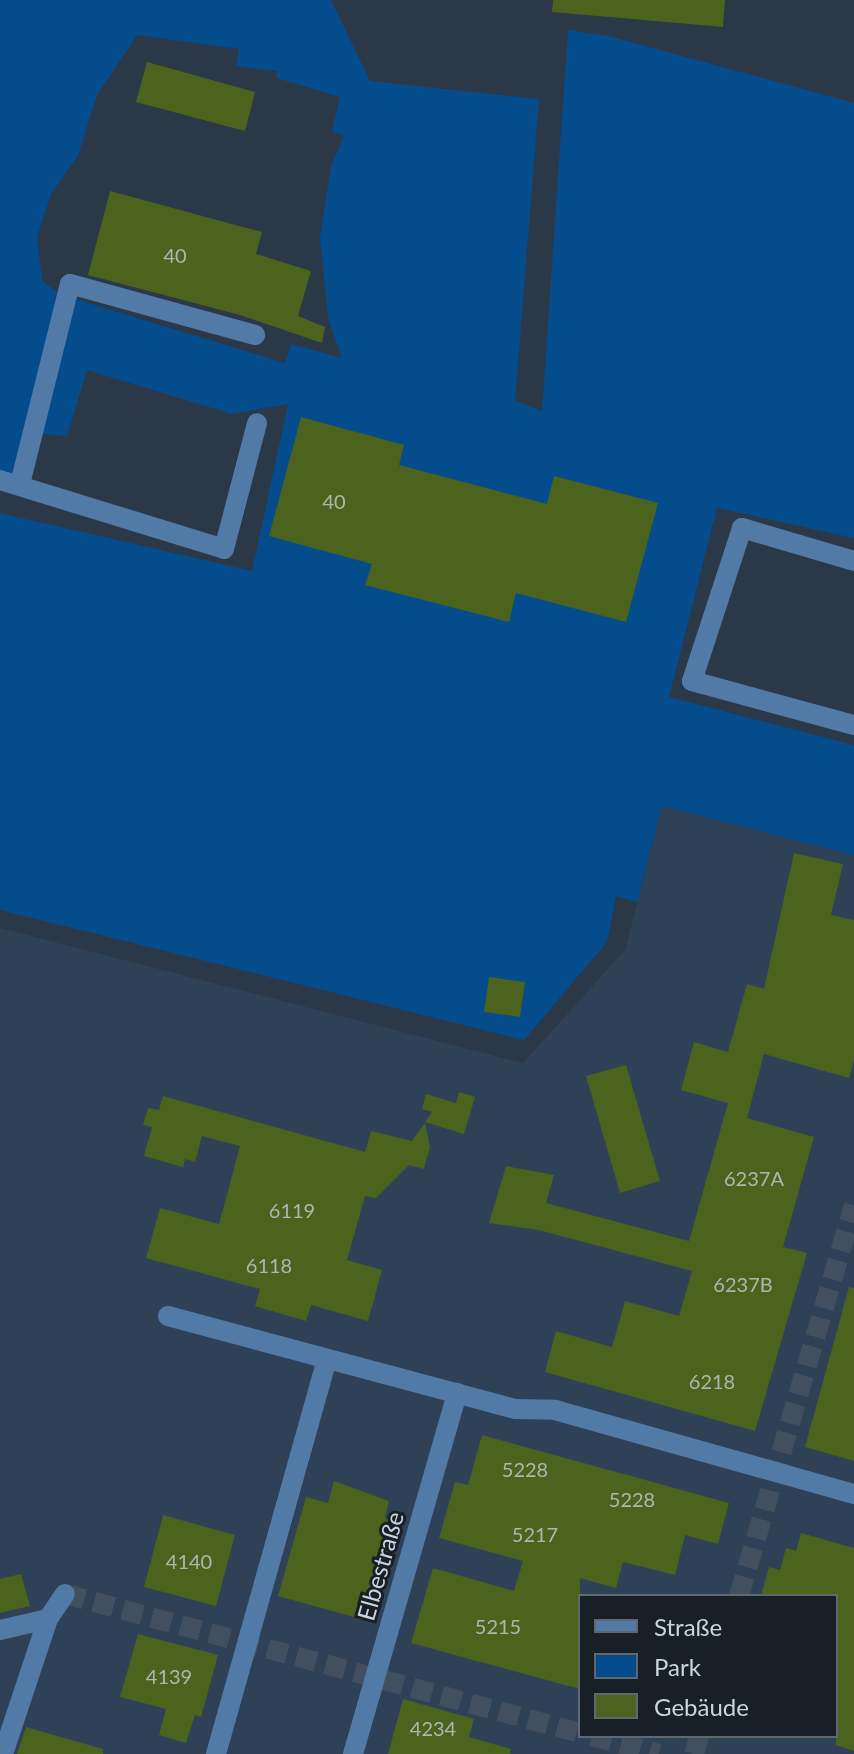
<!DOCTYPE html>
<html>
<head>
<meta charset="utf-8">
<style>
  body { margin:0 }
  #map { position:relative; width:854px; height:1754px; overflow:hidden; background:#2a3848; font-family:Lato,sans-serif }
  div>[style] { position:absolute }
  [style*='--x'] { left:calc(var(--x)*1px); top:calc(var(--y)*1px); width:calc(var(--w)*1px); rotate:calc(var(--a)*1deg) }
  .built>* { inset:0; background:#2e4157 }
  .green>* { inset:0; background:#044c8c }
  .building>* { inset:0; background:#4c631e }
  .minor-tunnel>* { height:20px; margin-top:-10px; transform-origin:0; background:repeating-linear-gradient(90deg,#424f5f 0 20px,transparent 0 30px) }
  .minor>* { height:20px; margin:-10px; padding:0 10px; transform-origin:10px; border-radius:10px; background:#527aa7 }
  span { translate:-50% -50%; white-space:nowrap; text-align:center; line-height:1.15; -webkit-text-stroke:6px #181f26; paint-order:stroke }
  .number-label { font-size:20px; color:#abb8af }
  .number-label span { -webkit-text-stroke-width:0 }
  .street-label { font-size:24px; color:#cbd4df }
  .legend { position:absolute; left:578px; top:1594px; width:260px; height:144px; box-sizing:border-box; background:#181f26; border:2px solid #606770; margin:0; padding:10px 14px; list-style:none; font-size:24px; color:#cbd4df }
  .legend li { display:flex; align-items:center; gap:16px; height:40px }
  .legend b { width:40px; border:2px solid #606770 }
</style>
</head>
<body>
<div id="map">
  <div class="built">
    <i style="clip-path:polygon(evenodd,662px 806px,854px 855px,854px 1754px,0 1754px,0 928px,523px 1063px,625px 950px,662px 806px,580px 1596px,836px 1596px,836px 1736px,580px 1736px,580px 1596px)"></i>
  </div>
  <div class="green">
    <i style="clip-path:polygon(evenodd,0 0,331px 0,370px 81px,539px 99px,515px 401px,542px 411px,568px 30px,609px 36px,854px 103px,854px 538px,717px 508px,669px 697px,854px 745px,854px 855px,662px 806px,637px 902px,616px 896px,607px 942px,524px 1040px,0 910px,0 513px,252px 571px,288px 404px,232px 414px,87px 370px,67px 436px,43px 434px,29px 479px,0 471px,0 0,137px 35px,239px 49px,236px 66px,277px 71px,276px 78px,340px 97px,332px 131px,344px 136px,331px 166px,320px 236px,328px 318px,342px 358px,291px 344px,285px 363px,62px 295px,42px 281px,37px 237px,51px 194px,78px 156px,97px 95px,137px 35px)"></i>
  </div>
  <div class="building">
    <i style="clip-path:polygon(553px 0,725px 0,723px 27px,552px 12px)"></i>
    <i style="clip-path:polygon(147px 62px,255px 92px,245px 131px,136px 102px)"></i>
    <i style="clip-path:polygon(110px 191px,262px 232px,256px 254px,311px 271px,298px 316px,325px 327px,322px 343px,240px 315px,88px 275px)"></i>
    <i style="clip-path:polygon(301px 417px,404px 445px,399px 465px,547px 504px,554px 476px,658px 503px,626px 622px,516px 593px,509px 622px,365px 585px,372px 564px,269px 536px)"></i>
    <i style="clip-path:polygon(794px 853px,843px 864px,831px 915px,854px 920px,854px 1059px,849px 1078px,764px 1054px,747px 1118px,814px 1137px,783px 1247px,807px 1253px,755px 1431px,545px 1372px,556px 1331px,612px 1347px,625px 1301px,679px 1316px,692px 1271px,539px 1230px,489px 1223px,506px 1166px,554px 1175px,546px 1203px,689px 1241px,728px 1103px,681px 1090px,694px 1042px,728px 1052px,747px 984px,764px 989px)"></i>
    <i style="clip-path:polygon(489px 977px,525px 982px,520px 1017px,484px 1012px)"></i>
    <i style="clip-path:polygon(626px 1065px,660px 1181px,620px 1193px,586px 1076px)"></i>
    <i style="clip-path:polygon(459px 1092px,475px 1097px,464px 1134px,425px 1122px,432px 1112px,422px 1109px,426px 1094px,456px 1103px)"></i>
    <i style="clip-path:polygon(163px 1096px,365px 1152px,371px 1131px,412px 1141px,425px 1123px,430px 1147px,424px 1169px,409px 1165px,376px 1198px,365px 1196px,347px 1260px,382px 1270px,368px 1321px,311px 1305px,306px 1321px,255px 1306px,260px 1289px,146px 1258px,160px 1208px,219px 1224px,240px 1146px,202px 1136px,195px 1162px,185px 1159px,183px 1167px,144px 1156px,152px 1127px,143px 1125px,148px 1108px,159px 1110px)"></i>
    <i style="clip-path:polygon(849px 1287px,854px 1288px,854px 1461px,805px 1447px)"></i>
    <i style="clip-path:polygon(482px 1435px,729px 1503px,718px 1544px,685px 1535px,675px 1575px,623px 1562px,616px 1588px,580px 1578px,580px 1689px,411px 1643px,433px 1568px,514px 1591px,523px 1561px,439px 1538px,455px 1482px,468px 1485px)"></i>
    <i style="clip-path:polygon(334px 1481px,389px 1501px,385px 1518px,398px 1521px,372px 1622px,278px 1596px,306px 1497px,328px 1503px)"></i>
    <i style="clip-path:polygon(163px 1515px,235px 1535px,216px 1606px,144px 1587px)"></i>
    <i style="clip-path:polygon(801px 1533px,854px 1548px,854px 1751px,836px 1745px,836px 1596px,761px 1596px,769px 1567px,780px 1570px,786px 1548px,796px 1551px)"></i>
    <i style="clip-path:polygon(21px 1574px,30px 1606px,0 1613px,0 1579px)"></i>
    <i style="clip-path:polygon(138px 1634px,218px 1655px,201px 1717px,195px 1715px,186px 1743px,159px 1735px,166px 1709px,120px 1697px)"></i>
    <i style="clip-path:polygon(403px 1699px,474px 1719px,469px 1737px,511px 1749px,510px 1754px,388px 1754px)"></i>
    <i style="clip-path:polygon(26px 1727px,103px 1749px,103px 1754px,17px 1754px)"></i>
  </div>
  <div class="minor-tunnel">
    <i style="--x:65;--y:1594;--w:533;--a:15.1"></i>
    <i style="--x:739;--y:1596;--w:407;--a:-73.6"></i>
    <i style="--x:592;--y:1736;--w:69;--a:15"></i>
    <i style="--x:694;--y:1754;--w:19;--a:-74"></i>
  </div>
  <div class="minor">
    <i style="--x:0;--y:480;--w:234;--a:17.1"></i>
    <i style="--x:224;--y:549;--w:130;--a:-75.3"></i>
    <i style="--x:20;--y:484;--w:206;--a:-76"></i>
    <i style="--x:70;--y:284;--w:192;--a:15.4"></i>
    <i style="--x:854;--y:561;--w:117;--a:-163.6"></i>
    <i style="--x:742;--y:528;--w:161;--a:108.1"></i>
    <i style="--x:692;--y:681;--w:168;--a:15.2"></i>
    <i style="--x:168;--y:1316;--w:360;--a:15"></i>
    <i style="--x:516;--y:1409;--w:39;--a:1"></i>
    <i style="--x:555;--y:1410;--w:311;--a:15.7"></i>
    <i style="--x:0;--y:1630;--w:49;--a:-12.9"></i>
    <i style="--x:3;--y:1754;--w:142;--a:-71.6"></i>
    <i style="--x:48;--y:1619;--w:30;--a:-56"></i>
    <i style="--x:216;--y:1754;--w:410;--a:-74.3"></i>
    <i style="--x:353;--y:1754;--w:376;--a:-73.9"></i>
  </div>
  <div class="number-label">
    <span style="left:175px;top:255px">40</span>
    <span style="left:334px;top:501px">40</span>
    <span style="left:754px;top:1178px">6237A</span>
    <span style="left:292px;top:1210px">6119</span>
    <span style="left:269px;top:1265px">6118</span>
    <span style="left:743px;top:1284px">6237B</span>
    <span style="left:712px;top:1381px">6218</span>
    <span style="left:525px;top:1469px">5228</span>
    <span style="left:632px;top:1499px">5228</span>
    <span style="left:535px;top:1534px">5217</span>
    <span style="left:189px;top:1561px">4140</span>
    <span style="left:498px;top:1626px">5215</span>
    <span style="left:169px;top:1676px">4139</span>
    <span style="left:433px;top:1728px">4234</span>
  </div>
  <div class="street-label">
    <span style="left:380px;top:1566px;rotate:-74deg">Elbestraße</span>
  </div>
  <ul class="legend">
  <li><b style="height:10px;background:#527aa7"></b>Straße</li>
  <li><b style="height:22px;background:#044c8c"></b>Park</li>
  <li><b style="height:22px;background:#4c631e"></b>Gebäude</li>
  </ul>
</div>
</body>
</html>
